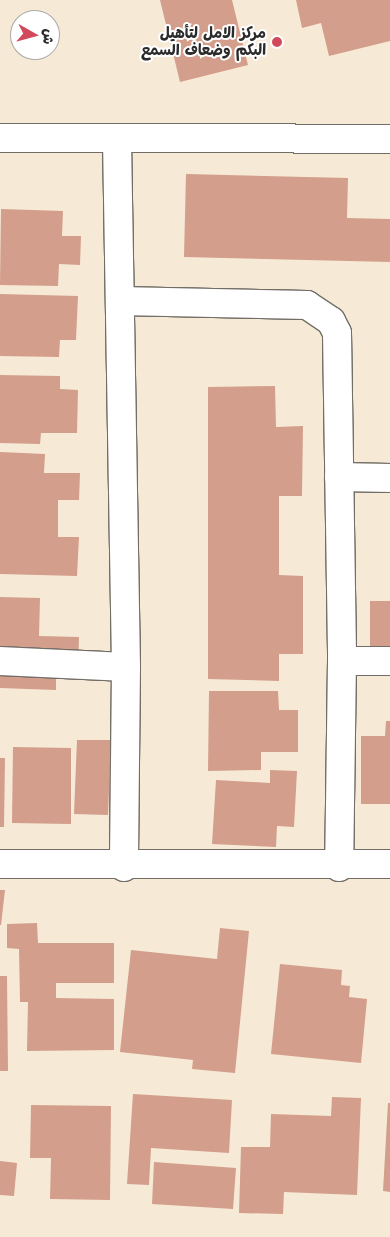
<!DOCTYPE html>
<html>
<head>
<meta charset="utf-8">
<style>
  body { margin:0 }
  #map { position:relative; width:390px; height:1237px; overflow:hidden; background:#f6ead6; font-family:"Shantell Sans","Playpen Sans Arabic",sans-serif }
  div>[style] { position:absolute }
  [style*='--x'] { left:calc(var(--x)*1px); top:calc(var(--y)*1px); width:calc(var(--w)*1px); rotate:calc(var(--a)*1deg) }
  .building>* { inset:0; background:#d39e8b }
  .roads { filter:drop-shadow(1px 0 #726e67) drop-shadow(-1px 0 #726e67) drop-shadow(0 1px #726e67) drop-shadow(0 -1px #726e67) }
  .minor>* { height:28px; margin:-14px; padding:0 14px; transform-origin:14px; border-radius:14px; background:#fff }
  .dots>* { width:14px; height:14px; translate:-50% -50%; box-sizing:border-box; border:2px solid #fff; border-radius:50% }
  span { translate:-50% -50%; white-space:nowrap; text-align:center; line-height:1.15; -webkit-text-stroke:4px #fff; paint-order:stroke }
  .poi-label { font-size:15px; color:#2b2b2b; font-weight:700 }
  .right { translate:-100% -50%; text-align:right }
  .north { position:absolute; left:10px; top:10px; width:50px; height:50px; box-sizing:border-box; background:#fff; border:1px solid #aaa; border-radius:50%; rotate:97deg; font-size:14px; font-weight:700; line-height:20px; text-align:center; color:#2b2b2b }
  .north::after { content:''; display:block; margin:auto; width:18px; height:22px; background:#d1495b; clip-path:polygon(50% 0,100% 100%,50% 72%,0 100%) }
</style>
</head>
<body>
<div id="map">
  <div class="building">
    <i style="clip-path:polygon(160px 0,232px 0,248px 65px,180px 82px)"></i>
    <i style="clip-path:polygon(296px 0,390px 0,390px 41px,329px 56px,321px 23px,302px 28px)"></i>
    <i style="clip-path:polygon(186px 174px,348px 178px,347px 218px,390px 219px,390px 262px,184px 257px)"></i>
    <i style="clip-path:polygon(1px 209px,63px 211px,62px 236px,81px 236px,80px 265px,59px 264px,58px 286px,0 285px)"></i>
    <i style="clip-path:polygon(0 294px,78px 296px,76px 340px,60px 340px,59px 357px,0 356px)"></i>
    <i style="clip-path:polygon(0 375px,60px 376px,60px 389px,78px 390px,77px 433px,41px 433px,40px 444px,0 443px)"></i>
    <i style="clip-path:polygon(275px 386px,276px 427px,303px 426px,302px 496px,279px 496px,279px 575px,303px 576px,303px 654px,279px 654px,279px 681px,208px 679px,208px 387px)"></i>
    <i style="clip-path:polygon(0 452px,45px 454px,44px 473px,80px 473px,79px 500px,58px 500px,58px 537px,79px 537px,77px 576px,0 574px)"></i>
    <i style="clip-path:polygon(0 597px,40px 598px,39px 636px,79px 637px,78px 669px,56px 669px,56px 690px,0 688px)"></i>
    <i style="clip-path:polygon(370px 601px,390px 601px,390px 660px,370px 660px)"></i>
    <i style="clip-path:polygon(209px 691px,278px 691px,279px 710px,298px 710px,298px 752px,261px 752px,261px 770px,208px 771px)"></i>
    <i style="clip-path:polygon(386px 721px,390px 721px,390px 804px,361px 804px,361px 736px,385px 736px)"></i>
    <i style="clip-path:polygon(77px 740px,111px 740px,108px 815px,74px 814px)"></i>
    <i style="clip-path:polygon(13px 747px,71px 748px,71px 824px,12px 823px)"></i>
    <i style="clip-path:polygon(0 758px,5px 758px,4px 827px,0 827px)"></i>
    <i style="clip-path:polygon(270px 770px,297px 771px,294px 827px,277px 826px,276px 847px,212px 844px,216px 780px,270px 783px)"></i>
    <i style="clip-path:polygon(0 890px,5px 890px,1px 925px,0 925px)"></i>
    <i style="clip-path:polygon(37px 923px,38px 943px,114px 943px,114px 983px,56px 983px,56px 998px,114px 999px,114px 1050px,27px 1051px,28px 1002px,20px 1002px,19px 949px,7px 948px,7px 924px)"></i>
    <i style="clip-path:polygon(220px 928px,249px 931px,235px 1073px,192px 1069px,193px 1060px,120px 1052px,131px 950px,217px 959px)"></i>
    <i style="clip-path:polygon(280px 964px,342px 970px,341px 985px,350px 986px,349px 997px,367px 999px,361px 1063px,271px 1054px)"></i>
    <i style="clip-path:polygon(0 976px,7px 976px,8px 1071px,0 1071px)"></i>
    <i style="clip-path:polygon(133px 1094px,232px 1100px,229px 1153px,151px 1148px,149px 1185px,127px 1184px)"></i>
    <i style="clip-path:polygon(332px 1097px,361px 1098px,357px 1195px,284px 1192px,283px 1214px,239px 1213px,241px 1147px,270px 1147px,271px 1114px,331px 1116px)"></i>
    <i style="clip-path:polygon(388px 1103px,390px 1103px,390px 1192px,383px 1191px)"></i>
    <i style="clip-path:polygon(31px 1105px,111px 1106px,110px 1200px,50px 1199px,51px 1158px,30px 1158px)"></i>
    <i style="clip-path:polygon(0 1161px,17px 1163px,14px 1196px,0 1195px)"></i>
    <i style="clip-path:polygon(154px 1162px,236px 1168px,233px 1209px,152px 1204px)"></i>
  </div>
  <div class="roads">
    <div class="minor">
      <i style="--x:0;--y:138;--w:390;--a:0.1"></i>
      <i style="--x:117;--y:140;--w:527;--a:89.02"></i>
      <i style="--x:126;--y:667;--w:200;--a:90.6"></i>
      <i style="--x:120;--y:301;--w:187;--a:1.2"></i>
      <i style="--x:307;--y:305;--w:29;--a:34"></i>
      <i style="--x:331;--y:321;--w:13;--a:63"></i>
      <i style="--x:337;--y:333;--w:328;--a:89.1"></i>
      <i style="--x:342;--y:661;--w:206;--a:90.8"></i>
      <i style="--x:339;--y:477;--w:51;--a:1.1"></i>
      <i style="--x:0;--y:661;--w:126;--a:2.7"></i>
      <i style="--x:342;--y:661;--w:48;--a:0"></i>
      <i style="--x:0;--y:864;--w:390;--a:0"></i>
    </div>
  </div>
  <div class="dots">
    <i style="left:277px;top:42px;background:#d1495b"></i>
  </div>
  <div class="poi-label">
    <span class="right" style="left:266px;top:42px">مركز الامل لتأهيل<br>البكم وضعاف السمع</span>
  </div>
  <div class="north">ش</div>
</div>
</body>
</html>
